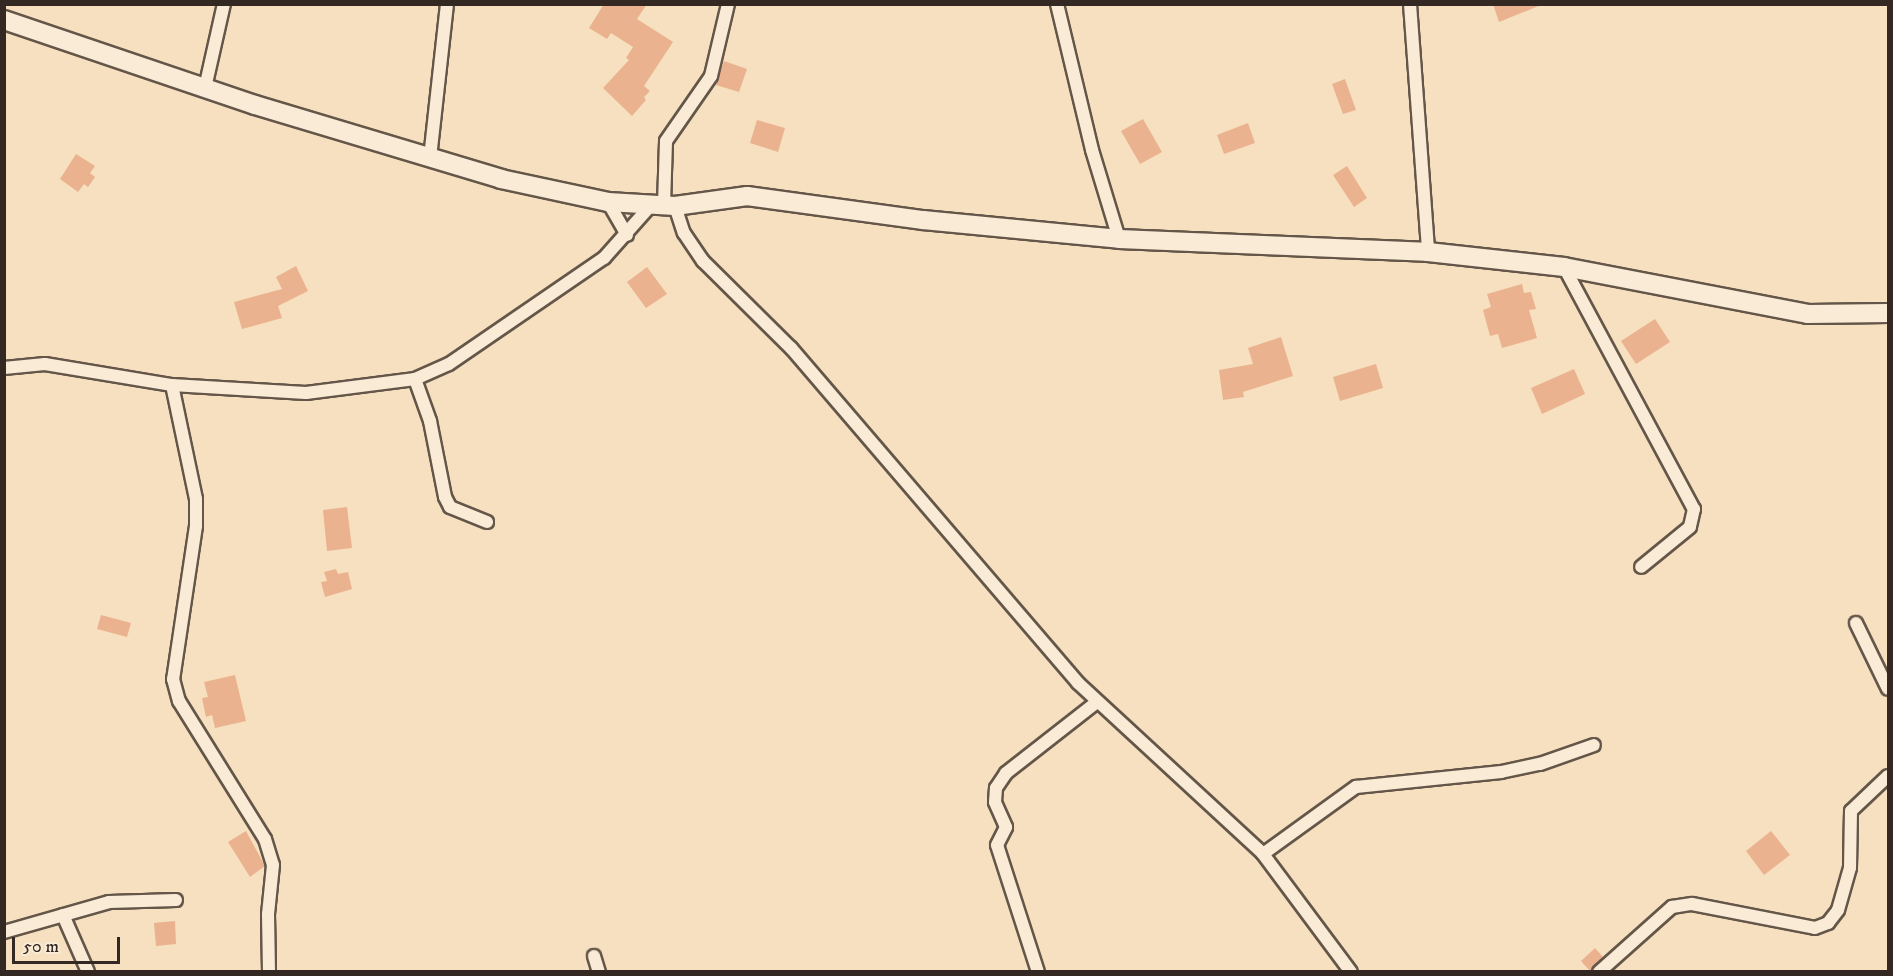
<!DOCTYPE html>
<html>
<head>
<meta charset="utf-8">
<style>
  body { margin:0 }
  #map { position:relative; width:1893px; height:976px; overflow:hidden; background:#f6e0bf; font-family:"IM FELL DW Pica",serif }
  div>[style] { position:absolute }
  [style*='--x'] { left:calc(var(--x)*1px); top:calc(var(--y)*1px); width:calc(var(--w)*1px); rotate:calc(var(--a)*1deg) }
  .building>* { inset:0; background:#ebb28f }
  .roads { filter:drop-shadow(2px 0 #645649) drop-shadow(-2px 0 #645649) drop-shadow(0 2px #645649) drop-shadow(0 -2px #645649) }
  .street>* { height:12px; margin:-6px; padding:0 6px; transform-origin:6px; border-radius:6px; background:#f9ebd5 }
  .secondary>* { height:18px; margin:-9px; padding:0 9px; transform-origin:9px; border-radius:9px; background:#f9ebd5 }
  span { translate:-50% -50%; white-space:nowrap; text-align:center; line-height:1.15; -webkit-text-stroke:6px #f9ebd5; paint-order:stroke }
  .frame { position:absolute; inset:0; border:6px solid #332822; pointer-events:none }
  .scale { position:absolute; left:12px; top:937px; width:108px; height:27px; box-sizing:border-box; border:3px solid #332822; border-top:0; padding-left:8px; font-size:18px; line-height:21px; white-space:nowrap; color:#332822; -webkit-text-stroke:4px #f9ebd5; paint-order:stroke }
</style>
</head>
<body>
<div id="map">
  <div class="building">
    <i style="clip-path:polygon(604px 4px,647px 4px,637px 19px,673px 42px,644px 86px,650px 91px,644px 97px,646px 100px,632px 116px,603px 88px,629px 60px,626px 58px,633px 47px,611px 33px,607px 39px,589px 28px)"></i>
    <i style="clip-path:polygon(1493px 4px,1541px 4px,1541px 5px,1499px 22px)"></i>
    <i style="clip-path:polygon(724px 61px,747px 69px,739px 92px,716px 85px)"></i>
    <i style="clip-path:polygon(1345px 79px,1356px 110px,1343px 114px,1332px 84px)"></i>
    <i style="clip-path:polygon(1143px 119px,1162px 152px,1140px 164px,1121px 131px)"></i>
    <i style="clip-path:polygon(757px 120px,785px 128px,778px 152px,750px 143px)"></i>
    <i style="clip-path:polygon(1248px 123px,1255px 143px,1224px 154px,1217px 135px)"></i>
    <i style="clip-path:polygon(76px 154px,95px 166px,90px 173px,95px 177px,88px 187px,84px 184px,78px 192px,60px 179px)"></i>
    <i style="clip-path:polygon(1347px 166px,1367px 198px,1354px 207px,1333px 175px)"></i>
    <i style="clip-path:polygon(296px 266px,308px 291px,278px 306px,282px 318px,242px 329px,234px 302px,282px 289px,276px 277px)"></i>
    <i style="clip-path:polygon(647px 267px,667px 294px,646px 308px,627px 282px)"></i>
    <i style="clip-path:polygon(1522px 284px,1524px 293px,1531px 292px,1536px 309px,1529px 310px,1537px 338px,1502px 348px,1498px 334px,1490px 336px,1483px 310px,1491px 307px,1487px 294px)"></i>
    <i style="clip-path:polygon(1655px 319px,1670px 342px,1636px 364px,1621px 341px)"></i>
    <i style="clip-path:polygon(1281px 337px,1293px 376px,1243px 392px,1244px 397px,1223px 400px,1219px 370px,1253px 364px,1248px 348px)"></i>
    <i style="clip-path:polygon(1376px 364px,1383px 388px,1340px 401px,1333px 377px)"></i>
    <i style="clip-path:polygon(1574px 369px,1585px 394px,1542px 414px,1531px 388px)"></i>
    <i style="clip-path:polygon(347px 507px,352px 548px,327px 551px,323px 510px)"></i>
    <i style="clip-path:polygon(336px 569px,338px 574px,348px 572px,352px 589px,325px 597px,321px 582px,327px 581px,324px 572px)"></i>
    <i style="clip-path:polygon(101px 615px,131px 623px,127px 637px,97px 629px)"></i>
    <i style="clip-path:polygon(235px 675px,246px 721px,215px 728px,212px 715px,206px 717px,202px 698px,208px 697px,204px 682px)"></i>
    <i style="clip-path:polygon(246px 831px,265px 866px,250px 877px,228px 842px)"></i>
    <i style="clip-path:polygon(1771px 831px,1790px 855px,1764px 875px,1746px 851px)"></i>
    <i style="clip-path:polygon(175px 921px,176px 944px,156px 946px,154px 923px)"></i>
    <i style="clip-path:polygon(1595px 948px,1603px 957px,1590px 971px,1581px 961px)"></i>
  </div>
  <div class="roads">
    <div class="street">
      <i style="--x:1057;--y:4;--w:150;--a:76.5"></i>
      <i style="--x:1092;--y:150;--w:93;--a:73.1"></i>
      <i style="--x:1410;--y:4;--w:249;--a:85.8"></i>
      <i style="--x:205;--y:88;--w:86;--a:-77.3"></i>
      <i style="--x:430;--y:158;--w:155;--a:-83.7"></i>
      <i style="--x:608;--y:202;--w:38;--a:60"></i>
      <i style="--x:664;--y:205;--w:64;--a:-88.2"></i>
      <i style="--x:666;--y:141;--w:79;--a:-55.3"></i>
      <i style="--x:711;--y:76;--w:74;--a:-76.7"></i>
      <i style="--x:675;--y:206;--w:28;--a:72"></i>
      <i style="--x:684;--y:233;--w:34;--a:56"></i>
      <i style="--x:703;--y:261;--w:124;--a:44.7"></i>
      <i style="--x:791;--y:348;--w:441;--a:49.4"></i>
      <i style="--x:1078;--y:683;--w:252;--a:42.7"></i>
      <i style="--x:1263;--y:854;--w:147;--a:53.3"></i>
      <i style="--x:1564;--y:267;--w:275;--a:61.8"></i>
      <i style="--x:1694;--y:509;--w:18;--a:103"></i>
      <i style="--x:1690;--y:527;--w:63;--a:140.8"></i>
      <i style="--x:4;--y:368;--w:41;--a:-5.6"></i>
      <i style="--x:45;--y:364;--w:129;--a:9.4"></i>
      <i style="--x:172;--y:385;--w:134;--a:3.4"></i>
      <i style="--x:306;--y:393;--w:110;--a:-7.3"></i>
      <i style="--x:415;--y:379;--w:37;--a:-24"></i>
      <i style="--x:449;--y:364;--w:188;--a:-34.4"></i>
      <i style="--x:604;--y:258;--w:71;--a:-48.4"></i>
      <i style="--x:415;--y:379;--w:45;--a:70.3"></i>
      <i style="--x:430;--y:421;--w:77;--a:78.8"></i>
      <i style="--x:445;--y:497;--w:11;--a:63"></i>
      <i style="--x:450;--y:507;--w:40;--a:22"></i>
      <i style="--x:172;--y:385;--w:116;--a:78.1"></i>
      <i style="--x:196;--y:499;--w:27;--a:90"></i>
      <i style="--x:196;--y:526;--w:155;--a:98.5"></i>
      <i style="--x:173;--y:679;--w:23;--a:75"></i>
      <i style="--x:179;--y:701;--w:163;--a:58.1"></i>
      <i style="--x:265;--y:839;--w:27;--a:73"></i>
      <i style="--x:273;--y:865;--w:49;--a:95.8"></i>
      <i style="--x:268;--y:914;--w:58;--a:89"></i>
      <i style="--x:1856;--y:623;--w:73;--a:64.1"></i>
      <i style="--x:1263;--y:854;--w:115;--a:-35.8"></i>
      <i style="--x:1356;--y:787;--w:146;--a:-5.9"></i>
      <i style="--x:1501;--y:772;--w:40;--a:-12"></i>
      <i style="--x:1540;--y:764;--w:57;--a:-19.4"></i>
      <i style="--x:63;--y:915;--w:62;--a:66.3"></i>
      <i style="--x:4;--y:932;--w:109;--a:-15.9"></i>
      <i style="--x:109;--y:902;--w:67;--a:-1.7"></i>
      <i style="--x:594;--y:956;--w:17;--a:73"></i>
      <i style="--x:1038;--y:972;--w:133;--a:-107.9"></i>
      <i style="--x:997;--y:845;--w:20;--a:-63"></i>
      <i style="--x:1006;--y:827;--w:27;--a:-114"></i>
      <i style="--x:995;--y:802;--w:14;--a:-86"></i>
      <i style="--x:996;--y:788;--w:18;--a:-56"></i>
      <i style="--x:1006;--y:773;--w:115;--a:-38"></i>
      <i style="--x:1599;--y:972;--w:98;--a:-41.7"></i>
      <i style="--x:1672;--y:907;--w:20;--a:-9"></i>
      <i style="--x:1692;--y:904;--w:125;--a:11"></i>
      <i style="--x:1815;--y:928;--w:14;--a:-21"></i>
      <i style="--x:1828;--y:923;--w:16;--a:-52"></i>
      <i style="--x:1838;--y:910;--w:44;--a:-74.1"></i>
      <i style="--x:1850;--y:868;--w:57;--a:-89"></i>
      <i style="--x:1851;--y:811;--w:51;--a:-43.4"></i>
    </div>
    <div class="secondary">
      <i style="--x:4;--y:20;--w:265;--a:18.7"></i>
      <i style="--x:255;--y:105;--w:257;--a:16.7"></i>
      <i style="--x:501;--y:179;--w:109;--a:12.1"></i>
      <i style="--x:608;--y:202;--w:67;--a:3.4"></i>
      <i style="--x:675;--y:206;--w:73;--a:-7.9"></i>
      <i style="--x:747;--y:196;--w:178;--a:7.8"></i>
      <i style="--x:923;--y:220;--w:197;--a:5.5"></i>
      <i style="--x:1119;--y:239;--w:309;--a:2.4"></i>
      <i style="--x:1428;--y:252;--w:137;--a:6.3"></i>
      <i style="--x:1564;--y:267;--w:248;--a:10.9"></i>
      <i style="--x:1808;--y:314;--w:80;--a:-0.7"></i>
    </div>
  </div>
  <div class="frame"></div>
  <div class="scale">50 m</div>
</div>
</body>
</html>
